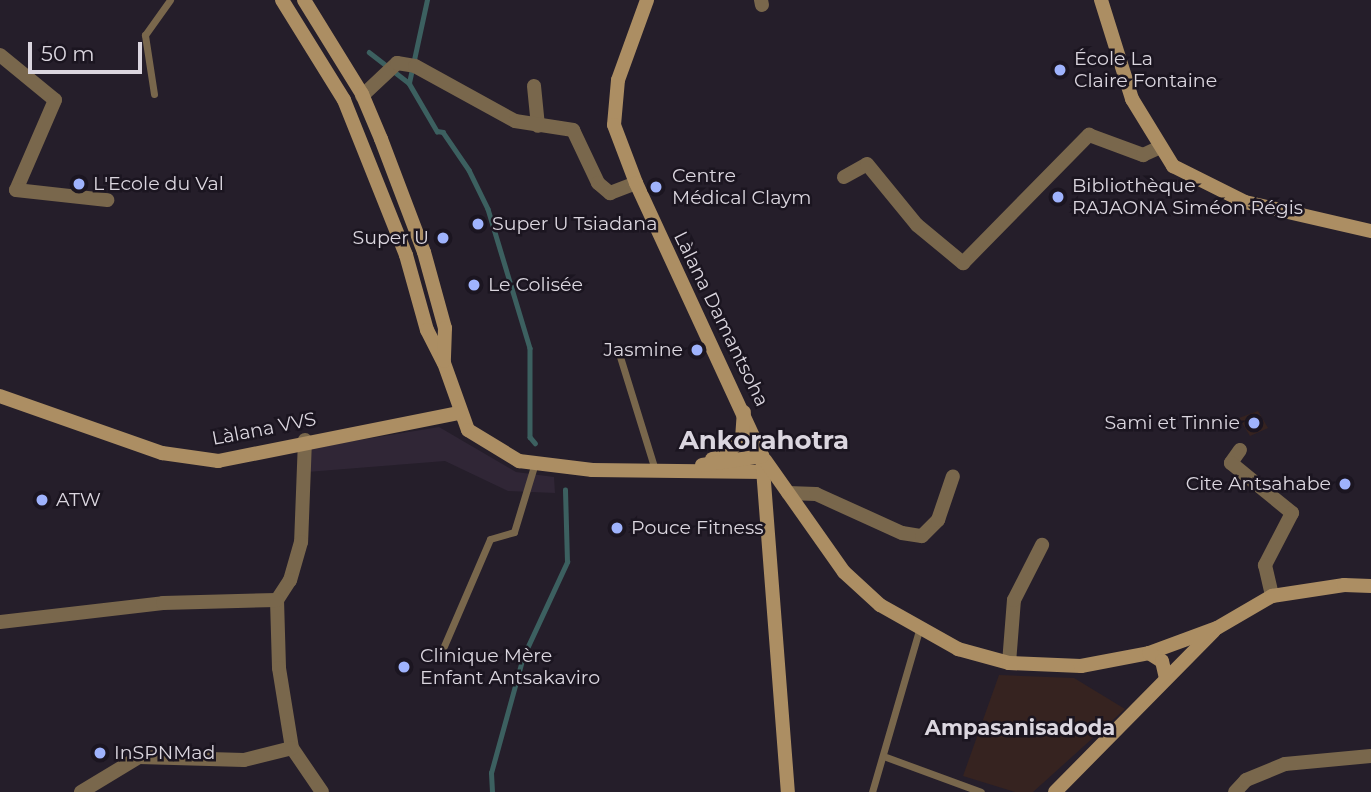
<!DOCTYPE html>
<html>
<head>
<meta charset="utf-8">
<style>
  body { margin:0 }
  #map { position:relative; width:1371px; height:792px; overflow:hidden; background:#251e2a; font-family:Montserrat,sans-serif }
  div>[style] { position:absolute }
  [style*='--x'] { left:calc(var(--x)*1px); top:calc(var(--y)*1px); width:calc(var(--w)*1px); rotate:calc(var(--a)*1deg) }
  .built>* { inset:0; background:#302636 }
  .education>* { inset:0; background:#362320 }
  .stream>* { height:4.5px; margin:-2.25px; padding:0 2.25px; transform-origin:2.25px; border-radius:2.25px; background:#3c6060 }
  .lane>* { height:7px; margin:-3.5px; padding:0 3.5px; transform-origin:3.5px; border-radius:3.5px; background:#79674c }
  .street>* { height:14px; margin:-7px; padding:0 7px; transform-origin:7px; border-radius:7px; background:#79674c }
  .secondary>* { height:14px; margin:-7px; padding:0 7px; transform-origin:7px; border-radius:7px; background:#ac8e63 }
  .dots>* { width:19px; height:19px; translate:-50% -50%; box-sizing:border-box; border:4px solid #1b1520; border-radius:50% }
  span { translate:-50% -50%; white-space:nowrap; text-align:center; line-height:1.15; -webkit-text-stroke:5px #1b1520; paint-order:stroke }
  .poi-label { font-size:19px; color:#dbd6df }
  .left { translate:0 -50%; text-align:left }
  .right { translate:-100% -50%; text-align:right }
  .street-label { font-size:19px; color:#dbd6df }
  .neighbourhood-label { font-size:21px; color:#dbd6df; font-weight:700 }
  .district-label { font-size:26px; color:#dbd6df; font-weight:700 }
  .scale { position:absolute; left:28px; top:42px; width:114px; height:32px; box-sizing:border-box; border:4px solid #dbd6df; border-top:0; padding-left:9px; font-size:21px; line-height:24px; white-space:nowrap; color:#dbd6df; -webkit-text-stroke:5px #1b1520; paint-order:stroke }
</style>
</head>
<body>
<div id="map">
  <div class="built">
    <i style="clip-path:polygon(439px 427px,516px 472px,554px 477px,555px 493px,508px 491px,445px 461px,307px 472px,305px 449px)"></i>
  </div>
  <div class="education">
    <i style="clip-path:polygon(1258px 411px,1268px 428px,1250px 436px,1239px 418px)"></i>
    <i style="clip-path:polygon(999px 675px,1074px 678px,1125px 709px,1033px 792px,1015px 792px,963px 776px)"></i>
  </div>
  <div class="stream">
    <i style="--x:369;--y:52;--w:51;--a:37.8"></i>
    <i style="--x:409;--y:83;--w:56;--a:59.7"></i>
    <i style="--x:437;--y:131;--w:6;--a:9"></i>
    <i style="--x:443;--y:132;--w:46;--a:55.6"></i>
    <i style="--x:469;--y:170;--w:43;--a:64"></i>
    <i style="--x:488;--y:209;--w:145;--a:73.2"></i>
    <i style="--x:530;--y:348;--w:89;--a:90"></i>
    <i style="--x:530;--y:437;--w:8;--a:50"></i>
    <i style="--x:409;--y:83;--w:85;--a:-77.8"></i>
    <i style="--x:492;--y:792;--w:19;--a:-93"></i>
    <i style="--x:491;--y:773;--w:120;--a:-74.6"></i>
    <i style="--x:523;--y:657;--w:105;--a:-65.1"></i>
    <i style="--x:567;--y:562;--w:72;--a:-91.6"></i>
  </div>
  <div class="lane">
    <i style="--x:154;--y:94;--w:60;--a:-98.7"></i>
    <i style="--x:145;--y:35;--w:43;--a:-54.5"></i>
    <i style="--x:617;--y:347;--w:129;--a:72.8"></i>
    <i style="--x:444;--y:646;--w:116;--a:-66.7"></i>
    <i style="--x:490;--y:539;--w:25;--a:-16"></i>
    <i style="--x:514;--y:532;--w:72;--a:-73.1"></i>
    <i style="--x:886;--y:757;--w:101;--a:20.2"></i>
    <i style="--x:872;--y:792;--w:169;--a:-73.8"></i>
  </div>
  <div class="street">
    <i style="--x:761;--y:0;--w:5;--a:79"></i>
    <i style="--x:0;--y:55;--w:71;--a:39.3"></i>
    <i style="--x:55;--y:100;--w:98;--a:113.4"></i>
    <i style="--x:16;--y:190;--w:92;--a:6.3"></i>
    <i style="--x:534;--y:86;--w:40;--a:84.3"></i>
    <i style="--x:362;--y:96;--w:48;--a:-43.3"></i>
    <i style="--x:397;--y:63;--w:18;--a:9"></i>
    <i style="--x:415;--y:66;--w:114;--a:28.8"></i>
    <i style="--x:515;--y:121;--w:59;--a:8.8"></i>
    <i style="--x:573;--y:130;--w:59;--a:64.7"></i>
    <i style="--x:598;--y:183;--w:16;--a:40"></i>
    <i style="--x:610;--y:193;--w:28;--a:-21"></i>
    <i style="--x:844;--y:177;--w:26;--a:-29"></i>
    <i style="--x:867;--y:164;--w:79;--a:50.7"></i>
    <i style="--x:917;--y:225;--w:60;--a:39.6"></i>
    <i style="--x:963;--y:263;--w:180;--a:-45.5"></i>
    <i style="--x:1089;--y:135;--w:58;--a:20.3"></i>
    <i style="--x:1143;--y:155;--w:17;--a:-25"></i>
    <i style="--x:305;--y:440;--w:102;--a:92.2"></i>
    <i style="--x:301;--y:542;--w:40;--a:106"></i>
    <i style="--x:290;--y:580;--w:24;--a:123"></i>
    <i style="--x:277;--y:600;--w:68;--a:88.3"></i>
    <i style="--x:279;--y:668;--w:81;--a:80.8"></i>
    <i style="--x:292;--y:748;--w:53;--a:55.7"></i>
    <i style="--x:1240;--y:450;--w:16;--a:125"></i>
    <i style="--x:1231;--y:463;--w:79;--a:39.3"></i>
    <i style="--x:1292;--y:513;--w:59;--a:117.4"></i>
    <i style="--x:1265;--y:565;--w:32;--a:77"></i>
    <i style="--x:788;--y:493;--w:28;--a:2"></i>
    <i style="--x:816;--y:494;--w:94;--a:24.4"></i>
    <i style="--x:902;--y:533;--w:20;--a:9"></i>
    <i style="--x:922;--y:536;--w:23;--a:-45"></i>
    <i style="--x:938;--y:520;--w:46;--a:-71.2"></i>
    <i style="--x:0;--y:622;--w:164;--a:-6.6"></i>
    <i style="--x:163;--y:603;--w:114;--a:-1.5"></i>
    <i style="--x:1009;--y:663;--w:63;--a:-85.5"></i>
    <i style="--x:1014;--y:600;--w:62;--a:-63"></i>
    <i style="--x:81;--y:792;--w:68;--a:-31.1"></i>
    <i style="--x:139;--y:757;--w:105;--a:1.6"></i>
    <i style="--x:244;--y:760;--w:49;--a:-14"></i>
    <i style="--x:1235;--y:792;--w:16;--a:-47"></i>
    <i style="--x:1246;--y:780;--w:42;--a:-22.3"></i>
    <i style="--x:1285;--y:764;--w:86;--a:-5.3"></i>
  </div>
  <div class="secondary">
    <i style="--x:282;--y:0;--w:118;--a:58.2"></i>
    <i style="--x:344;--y:100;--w:167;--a:68.2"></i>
    <i style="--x:406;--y:255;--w:78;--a:74.4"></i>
    <i style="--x:427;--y:330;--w:37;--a:63"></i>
    <i style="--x:444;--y:363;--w:71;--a:70.3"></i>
    <i style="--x:468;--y:430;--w:60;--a:31.3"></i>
    <i style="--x:519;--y:461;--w:74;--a:7"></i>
    <i style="--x:592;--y:470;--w:173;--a:0.7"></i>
    <i style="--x:304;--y:0;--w:110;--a:58.3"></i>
    <i style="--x:362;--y:94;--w:49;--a:67.1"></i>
    <i style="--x:381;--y:139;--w:121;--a:69.2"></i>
    <i style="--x:424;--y:252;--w:79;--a:74.6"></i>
    <i style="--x:445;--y:328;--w:33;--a:92"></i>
    <i style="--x:647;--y:0;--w:85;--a:109.9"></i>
    <i style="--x:618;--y:80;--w:45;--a:95.1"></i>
    <i style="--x:614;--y:125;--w:62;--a:69.2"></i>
    <i style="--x:636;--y:183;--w:301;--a:65.2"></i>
    <i style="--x:762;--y:456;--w:337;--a:85.6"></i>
    <i style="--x:1101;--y:0;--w:104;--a:72.6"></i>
    <i style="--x:1132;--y:99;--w:79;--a:58.5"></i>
    <i style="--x:1173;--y:166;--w:80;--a:26.6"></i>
    <i style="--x:1245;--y:202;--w:129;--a:13"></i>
    <i style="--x:0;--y:396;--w:172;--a:19.4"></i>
    <i style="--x:162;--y:453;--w:57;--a:8.1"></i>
    <i style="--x:218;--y:461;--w:246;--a:-11.3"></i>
    <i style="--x:712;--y:459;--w:12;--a:-14"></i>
    <i style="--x:724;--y:456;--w:25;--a:-43"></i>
    <i style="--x:742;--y:439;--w:27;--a:-86"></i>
    <i style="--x:765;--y:460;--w:137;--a:54.8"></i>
    <i style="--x:844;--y:572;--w:49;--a:42.5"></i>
    <i style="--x:880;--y:605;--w:90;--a:29.4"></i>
    <i style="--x:958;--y:649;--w:53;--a:15.4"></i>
    <i style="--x:1009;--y:663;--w:72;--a:2.4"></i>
    <i style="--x:1081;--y:666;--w:69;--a:-10.8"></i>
    <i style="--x:1149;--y:653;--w:72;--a:-20.2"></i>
    <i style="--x:1217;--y:628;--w:64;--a:-30.2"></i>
    <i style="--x:1272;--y:596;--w:73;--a:-8.7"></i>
    <i style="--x:1344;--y:585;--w:27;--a:2"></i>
    <i style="--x:702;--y:465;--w:61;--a:-8.5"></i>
    <i style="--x:1149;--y:653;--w:15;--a:32"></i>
    <i style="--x:1162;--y:661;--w:17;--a:77"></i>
    <i style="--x:1055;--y:792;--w:226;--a:-45.4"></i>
  </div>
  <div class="dots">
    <i style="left:1060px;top:70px;background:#9fb3fd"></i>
    <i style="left:79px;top:184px;background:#9fb3fd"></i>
    <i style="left:656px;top:187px;background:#9fb3fd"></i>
    <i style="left:1058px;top:197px;background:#9fb3fd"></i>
    <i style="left:478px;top:224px;background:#9fb3fd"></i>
    <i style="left:443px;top:238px;background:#9fb3fd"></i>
    <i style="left:474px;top:285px;background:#9fb3fd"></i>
    <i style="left:697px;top:350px;background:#9fb3fd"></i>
    <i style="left:1254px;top:423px;background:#9fb3fd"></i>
    <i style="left:1345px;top:484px;background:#9fb3fd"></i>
    <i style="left:42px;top:500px;background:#9fb3fd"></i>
    <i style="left:617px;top:528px;background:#9fb3fd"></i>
    <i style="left:404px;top:667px;background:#9fb3fd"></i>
    <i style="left:100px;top:753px;background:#9fb3fd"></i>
  </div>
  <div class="poi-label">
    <span class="left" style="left:1074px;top:70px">École La<br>Claire Fontaine</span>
    <span class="left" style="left:672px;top:187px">Centre<br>Médical Claym</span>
    <span class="left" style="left:93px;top:184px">L'Ecole du Val</span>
    <span class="left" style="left:1072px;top:197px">Bibliothèque<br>RAJAONA Siméon Régis</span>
    <span class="left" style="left:492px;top:224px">Super U Tsiadana</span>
    <span class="right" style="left:429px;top:238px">Super U</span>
    <span class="left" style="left:488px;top:285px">Le Colisée</span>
    <span class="right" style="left:683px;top:350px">Jasmine</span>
    <span class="right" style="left:1240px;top:423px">Sami et Tinnie</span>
    <span class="right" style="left:1331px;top:484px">Cite Antsahabe</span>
    <span class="left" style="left:56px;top:500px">ATW</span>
    <span class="left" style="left:631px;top:528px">Pouce Fitness</span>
    <span class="left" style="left:420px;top:667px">Clinique Mère<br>Enfant Antsakaviro</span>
    <span class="left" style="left:114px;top:753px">InSPNMad</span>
  </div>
  <div class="street-label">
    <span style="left:721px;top:319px;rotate:64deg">Làlana Damantsoha</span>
    <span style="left:264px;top:429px;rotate:-11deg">Làlana VVS</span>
  </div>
  <div class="neighbourhood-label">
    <span style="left:1020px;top:728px">Ampasanisadoda</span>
  </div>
  <div class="district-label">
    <span style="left:764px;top:441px">Ankorahotra</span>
  </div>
  <div class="scale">50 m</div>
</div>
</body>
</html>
